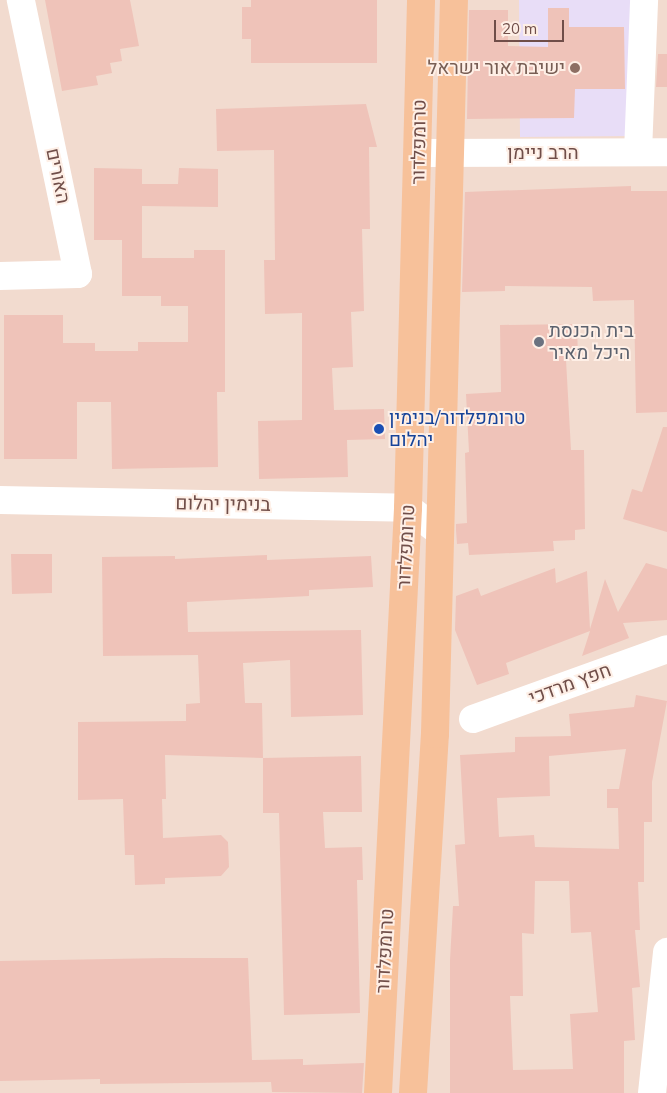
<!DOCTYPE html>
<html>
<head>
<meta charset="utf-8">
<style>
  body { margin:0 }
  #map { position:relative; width:667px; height:1093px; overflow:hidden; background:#fbebe0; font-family:Mulish,Heebo,sans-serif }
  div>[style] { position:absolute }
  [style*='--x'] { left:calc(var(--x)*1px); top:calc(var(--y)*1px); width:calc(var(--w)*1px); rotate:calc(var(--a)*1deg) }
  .residential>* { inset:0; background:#f2dbcf }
  .education>* { inset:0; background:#e8ddf7 }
  .building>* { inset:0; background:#efc3b9 }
  .minor>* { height:28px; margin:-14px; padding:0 14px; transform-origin:14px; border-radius:14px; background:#fff }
  .major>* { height:28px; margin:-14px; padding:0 14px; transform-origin:14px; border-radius:14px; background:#f7c19a }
  .dots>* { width:14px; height:14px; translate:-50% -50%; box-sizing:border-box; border:2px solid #feefe6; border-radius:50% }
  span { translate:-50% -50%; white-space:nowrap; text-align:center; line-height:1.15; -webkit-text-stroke:4px #feefe6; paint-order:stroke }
  .education-label { font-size:19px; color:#785e54 }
  .right { translate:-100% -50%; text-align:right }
  .street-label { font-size:19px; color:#704e49 }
  .worship-label { font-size:19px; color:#5b616d }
  .left { translate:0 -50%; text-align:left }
  .transit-label { font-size:19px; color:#164399 }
  .scale { position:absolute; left:494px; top:20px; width:70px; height:22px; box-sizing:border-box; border:2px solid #704e49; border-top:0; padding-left:6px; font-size:15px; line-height:18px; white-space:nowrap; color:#704e49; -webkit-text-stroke:4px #feefe6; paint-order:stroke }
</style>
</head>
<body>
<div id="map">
  <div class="residential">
    <i style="clip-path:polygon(0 0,667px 0,667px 1093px,0 1093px)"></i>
  </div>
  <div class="education">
    <i style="clip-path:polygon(519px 0,631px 0,632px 136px,520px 137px)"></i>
  </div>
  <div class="building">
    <i style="clip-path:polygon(45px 0,130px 0,139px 46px,120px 49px,122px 61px,110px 63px,112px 73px,96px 76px,98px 85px,62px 91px)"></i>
    <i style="clip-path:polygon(251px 0,377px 0,377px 63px,251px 63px,251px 39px,242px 39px,242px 7px,251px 7px)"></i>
    <i style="clip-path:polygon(548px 8px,569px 8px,569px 27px,624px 27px,625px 89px,575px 89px,574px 118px,467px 119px,469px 10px,508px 10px,508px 46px,548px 47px)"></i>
    <i style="clip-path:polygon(658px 54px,667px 54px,667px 87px,656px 87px)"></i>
    <i style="clip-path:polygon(366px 104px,377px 147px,369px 147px,370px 229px,362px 229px,364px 311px,351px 312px,353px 367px,332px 368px,334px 410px,384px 409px,385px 439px,347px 440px,348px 477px,259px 479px,258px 421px,302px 420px,302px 313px,265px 314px,264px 260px,275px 260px,274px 150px,217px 151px,216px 109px)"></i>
    <i style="clip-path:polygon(94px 168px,142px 169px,142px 184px,178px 184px,179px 168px,218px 169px,218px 207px,142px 206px,142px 258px,194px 258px,194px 250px,225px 250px,225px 392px,217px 392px,218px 467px,112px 469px,111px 402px,77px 402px,77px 459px,4px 459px,4px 315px,63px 315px,63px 343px,95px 343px,95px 351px,138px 351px,138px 342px,188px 342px,188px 306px,161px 306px,161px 296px,122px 296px,122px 240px,94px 240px)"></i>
    <i style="clip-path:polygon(631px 186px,631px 191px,667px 191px,667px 412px,636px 413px,634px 300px,593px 301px,592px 287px,505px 286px,505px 291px,462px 292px,465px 192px)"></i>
    <i style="clip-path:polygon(577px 324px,578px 360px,566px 360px,571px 450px,584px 450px,585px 529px,575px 530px,575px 540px,553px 541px,554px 551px,469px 555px,468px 543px,457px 544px,456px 530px,456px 524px,467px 523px,465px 453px,469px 452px,466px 394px,501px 392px,500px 325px)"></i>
    <i style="clip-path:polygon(663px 427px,667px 427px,667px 532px,623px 519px,632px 489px,642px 492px)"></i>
    <i style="clip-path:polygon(11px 554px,52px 554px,52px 593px,12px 594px)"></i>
    <i style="clip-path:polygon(267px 555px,267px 560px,371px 556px,373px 587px,309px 590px,309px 596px,187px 602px,188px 632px,361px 630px,363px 715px,291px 717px,290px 660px,243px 663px,245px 703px,262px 703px,263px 758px,165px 755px,166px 799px,162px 799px,163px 838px,221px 835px,228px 842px,229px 867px,221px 876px,165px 878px,165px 884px,135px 885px,134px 855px,125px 855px,123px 799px,78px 800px,78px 722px,186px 721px,186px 704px,200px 703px,198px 655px,103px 656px,102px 557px,175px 556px,175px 559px)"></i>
    <i style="clip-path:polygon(646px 563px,667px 569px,667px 620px,623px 623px,629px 638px,582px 656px,590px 631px,506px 663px,509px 674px,477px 685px,455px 630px,456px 596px,478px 588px,481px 596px,555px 568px,556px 583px,587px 571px,590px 629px,605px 579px,618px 612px)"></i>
    <i style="clip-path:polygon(evenodd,636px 695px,667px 701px,652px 782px,652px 822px,644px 822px,644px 882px,638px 882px,640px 930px,635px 930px,640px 987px,632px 988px,635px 1040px,624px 1041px,624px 1093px,450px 1093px,450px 960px,453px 906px,459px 906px,455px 845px,465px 844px,460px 755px,515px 752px,515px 737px,571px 736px,569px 714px,634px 707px,636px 695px,626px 749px,619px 789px,607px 789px,607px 808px,618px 808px,619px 849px,535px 847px,534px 835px,499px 837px,497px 798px,550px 796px,549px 756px,626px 749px,636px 695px,535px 881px,569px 881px,571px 933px,591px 932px,598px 1012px,570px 1014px,573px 1069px,513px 1070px,510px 996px,523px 996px,522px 933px,534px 934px,535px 881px)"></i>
    <i style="clip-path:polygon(361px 756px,362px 812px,323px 812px,325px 848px,362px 847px,363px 880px,357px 880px,360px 1013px,284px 1015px,279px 813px,263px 813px,263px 758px)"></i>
    <i style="clip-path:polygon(165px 958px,248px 958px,252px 1060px,303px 1059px,303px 1065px,364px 1063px,362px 1093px,272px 1092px,271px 1082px,100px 1084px,100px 1079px,0 1081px,0 961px)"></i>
  </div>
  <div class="minor">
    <i style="--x:638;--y:152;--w:152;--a:-87.7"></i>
    <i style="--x:419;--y:153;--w:248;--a:-0.2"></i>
    <i style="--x:0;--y:276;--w:78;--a:-1.5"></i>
    <i style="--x:78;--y:274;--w:280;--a:-101.8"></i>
    <i style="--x:0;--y:500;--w:408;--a:1.1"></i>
    <i style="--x:408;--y:508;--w:39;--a:37"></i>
    <i style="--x:473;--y:719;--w:206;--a:-19.8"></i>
    <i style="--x:652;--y:1093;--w:142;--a:-83.9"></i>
  </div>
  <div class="major">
    <i style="--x:378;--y:1093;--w:586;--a:-87.06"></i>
    <i style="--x:408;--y:508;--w:508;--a:-88.53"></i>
    <i style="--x:413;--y:1093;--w:360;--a:-86.5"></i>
    <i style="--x:435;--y:734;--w:734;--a:-88.52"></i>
  </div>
  <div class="dots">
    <i style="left:575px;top:68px;background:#8d6e63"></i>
    <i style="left:539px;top:342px;background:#6b7280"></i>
    <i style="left:379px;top:429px;background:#1a4fb4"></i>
  </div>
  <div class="education-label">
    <span class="right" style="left:565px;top:68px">ישיבת אור ישראל</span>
  </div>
  <div class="street-label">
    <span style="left:419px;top:142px;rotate:-89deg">טרומפלדור</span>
    <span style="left:543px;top:153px">הרב ניימן</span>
    <span style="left:58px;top:176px;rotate:78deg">האורים</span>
    <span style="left:223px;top:504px;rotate:1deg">בנימין יהלום</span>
    <span style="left:406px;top:547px;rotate:-87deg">טרומפלדור</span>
    <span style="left:570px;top:684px;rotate:-20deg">חפץ מרדכי</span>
    <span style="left:385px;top:951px;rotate:-87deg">טרומפלדור</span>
  </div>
  <div class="worship-label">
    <span class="left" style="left:549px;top:342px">בית הכנסת<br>היכל מאיר</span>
  </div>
  <div class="transit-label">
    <span class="left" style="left:389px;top:429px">טרומפלדור/בנימין<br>יהלום</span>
  </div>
  <div class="scale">20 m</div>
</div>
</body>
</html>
